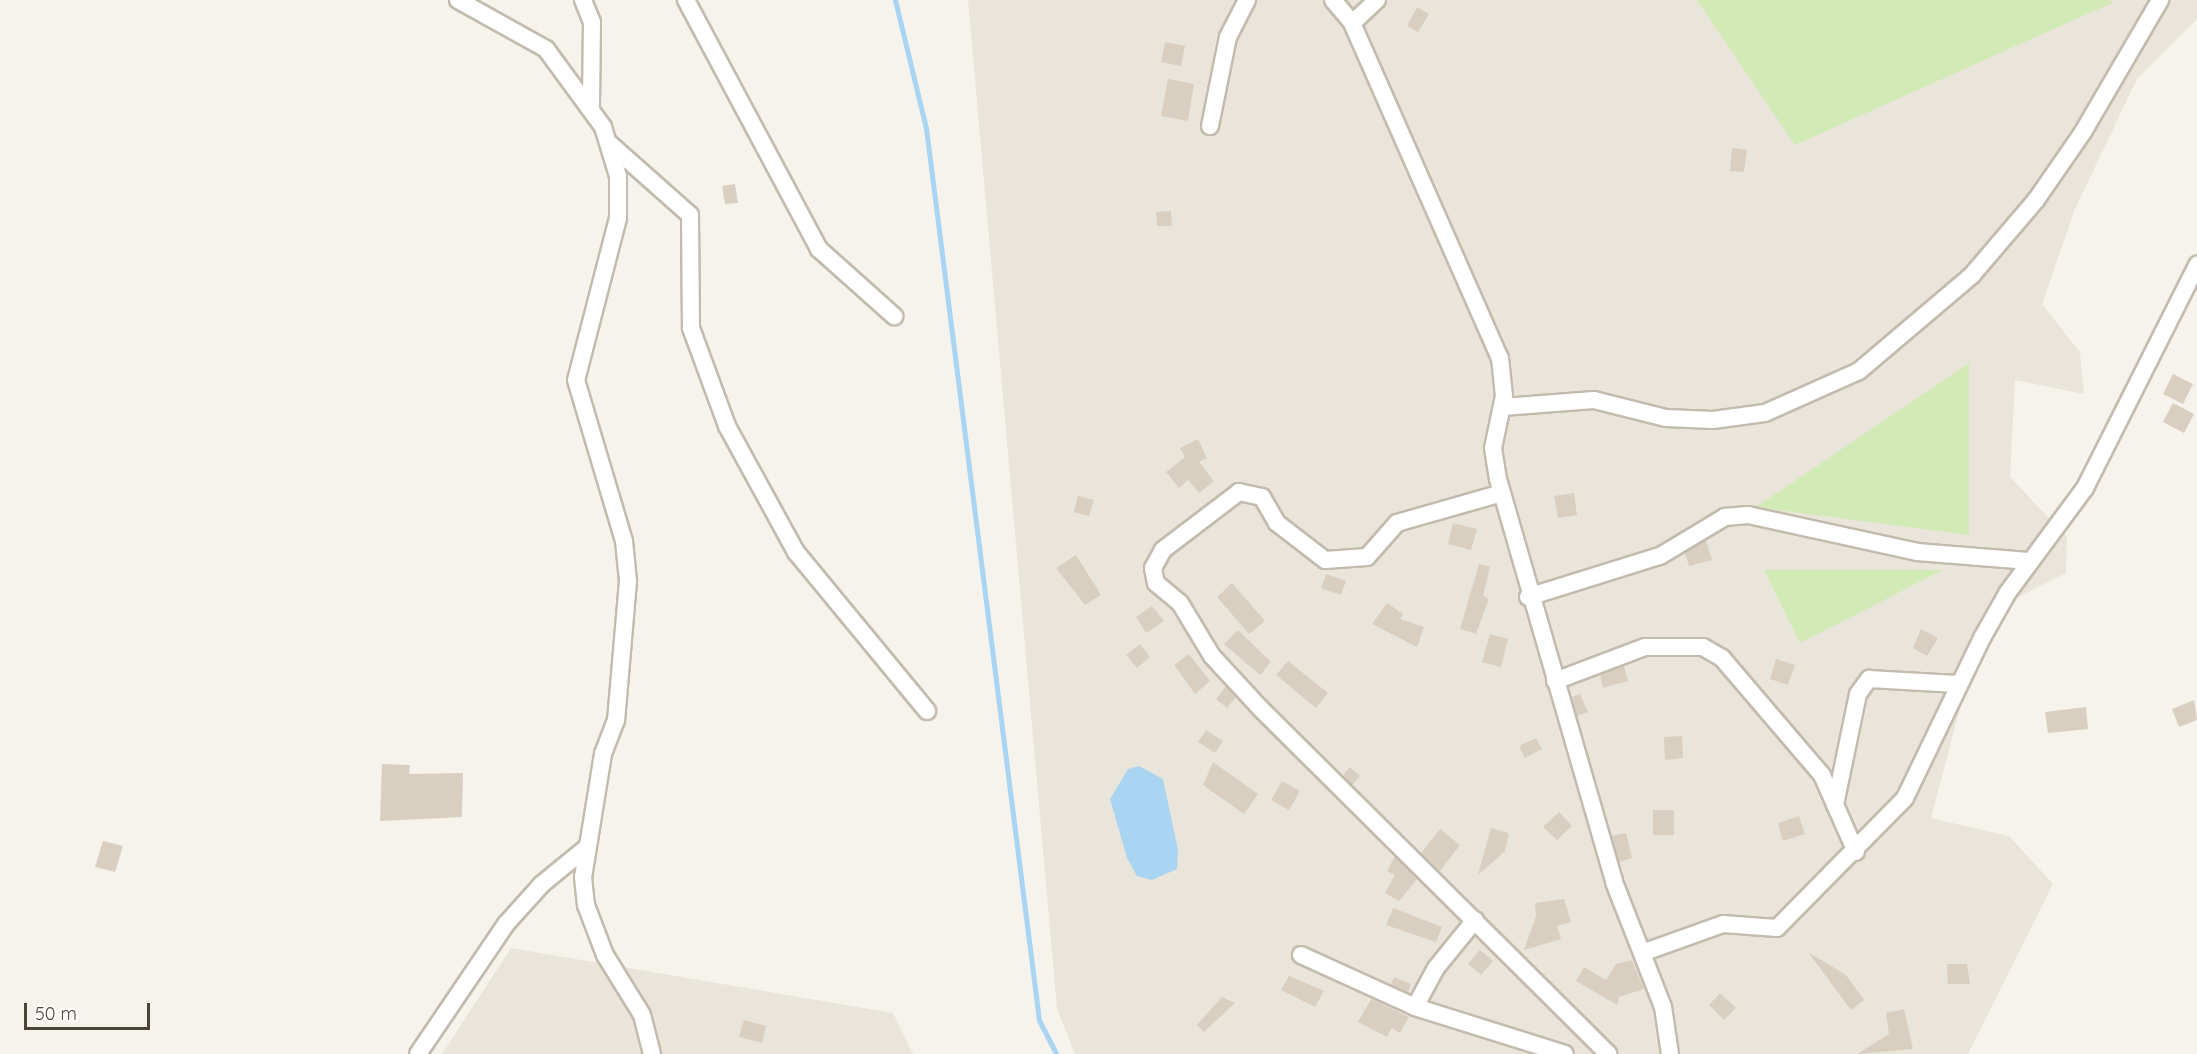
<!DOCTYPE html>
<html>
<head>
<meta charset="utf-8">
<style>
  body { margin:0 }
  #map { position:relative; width:2197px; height:1054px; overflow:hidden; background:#f6f3ec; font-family:Quicksand,sans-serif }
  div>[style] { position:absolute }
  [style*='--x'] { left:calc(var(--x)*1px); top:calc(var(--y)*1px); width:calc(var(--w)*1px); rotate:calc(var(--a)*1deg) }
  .residential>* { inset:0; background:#eae5da }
  .green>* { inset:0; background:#d2eab5 }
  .water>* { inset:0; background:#a9d4f2 }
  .stream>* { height:5px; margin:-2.5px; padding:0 2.5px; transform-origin:2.5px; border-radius:2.5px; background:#a9d4f2 }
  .building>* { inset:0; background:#d8cfc1 }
  .roads { filter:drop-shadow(2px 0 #c2bbae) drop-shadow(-2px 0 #c2bbae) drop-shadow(0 2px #c2bbae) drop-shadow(0 -2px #c2bbae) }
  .minor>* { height:16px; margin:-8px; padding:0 8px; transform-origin:8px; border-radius:8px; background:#fff }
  span { translate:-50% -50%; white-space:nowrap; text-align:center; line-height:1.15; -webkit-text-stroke:5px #fff; paint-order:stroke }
  .scale { position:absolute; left:24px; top:1003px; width:126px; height:27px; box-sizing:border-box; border:3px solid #4b4439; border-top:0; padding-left:8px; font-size:18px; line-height:21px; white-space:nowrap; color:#4b4439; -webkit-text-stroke:4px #fff; paint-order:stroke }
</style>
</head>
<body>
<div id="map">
  <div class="residential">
    <i style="clip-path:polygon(968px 0,2197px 0,2197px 19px,2137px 79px,2075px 209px,2042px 304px,2080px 352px,2084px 394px,2015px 380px,2010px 477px,2067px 537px,2066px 573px,1997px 608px,1962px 701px,1931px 818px,2009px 836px,2053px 884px,1968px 1054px,1075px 1054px,1057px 1009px)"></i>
    <i style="clip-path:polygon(511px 948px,893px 1013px,913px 1054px,442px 1054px)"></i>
  </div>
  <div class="green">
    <i style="clip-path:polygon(1697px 0,2107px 0,2114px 2px,1795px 145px)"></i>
    <i style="clip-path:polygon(1969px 363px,1969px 535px,1756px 507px)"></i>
    <i style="clip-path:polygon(1764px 570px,1943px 570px,1800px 643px)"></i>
  </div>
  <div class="water">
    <i style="clip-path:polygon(1139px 766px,1163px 779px,1178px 850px,1177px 869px,1152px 880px,1137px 876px,1127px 858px,1110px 799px,1128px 769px)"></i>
  </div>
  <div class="stream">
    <i style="--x:895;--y:0;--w:132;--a:76.4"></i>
    <i style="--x:926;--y:128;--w:899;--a:82.78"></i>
    <i style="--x:1039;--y:1020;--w:38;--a:63"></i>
  </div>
  <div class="building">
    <i style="clip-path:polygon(1417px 7px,1429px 14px,1418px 32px,1407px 26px)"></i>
    <i style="clip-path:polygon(1165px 42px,1185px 46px,1181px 66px,1161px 62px)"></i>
    <i style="clip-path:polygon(1168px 79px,1194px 84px,1188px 121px,1161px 116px)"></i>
    <i style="clip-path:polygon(1732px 148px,1747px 150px,1744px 172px,1730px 171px)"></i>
    <i style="clip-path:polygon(735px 184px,738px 203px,725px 204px,722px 186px)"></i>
    <i style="clip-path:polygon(1171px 211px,1172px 226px,1157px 226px,1156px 212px)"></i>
    <i style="clip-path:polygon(2173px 374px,2193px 384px,2183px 404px,2163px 394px)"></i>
    <i style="clip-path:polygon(2173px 403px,2194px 414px,2184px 433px,2163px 422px)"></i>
    <i style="clip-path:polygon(1198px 439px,1207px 458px,1199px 462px,1214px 481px,1199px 493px,1188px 480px,1179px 488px,1166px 472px,1185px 457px,1180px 448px)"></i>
    <i style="clip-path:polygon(1574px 493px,1577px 515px,1558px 518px,1554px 496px)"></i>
    <i style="clip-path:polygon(1078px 496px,1094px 500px,1089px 516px,1074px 512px)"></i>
    <i style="clip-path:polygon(1453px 523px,1477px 529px,1471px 550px,1448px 544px)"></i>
    <i style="clip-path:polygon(1706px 540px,1712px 560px,1689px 566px,1685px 553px)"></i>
    <i style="clip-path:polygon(1076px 555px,1101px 595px,1085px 605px,1056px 568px)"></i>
    <i style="clip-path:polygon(1479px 564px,1490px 567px,1483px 596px,1489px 599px,1476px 634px,1460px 629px)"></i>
    <i style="clip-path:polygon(1326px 574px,1346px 581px,1341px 595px,1321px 588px)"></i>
    <i style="clip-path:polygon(1232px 583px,1265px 621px,1249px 634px,1217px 597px)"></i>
    <i style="clip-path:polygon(1387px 603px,1403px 614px,1400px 619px,1424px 627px,1417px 647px,1372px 624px)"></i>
    <i style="clip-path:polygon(1152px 606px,1164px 621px,1146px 633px,1136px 617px)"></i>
    <i style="clip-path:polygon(1921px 629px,1938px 638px,1927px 656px,1913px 648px)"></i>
    <i style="clip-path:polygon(1238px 630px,1271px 662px,1260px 675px,1224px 644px)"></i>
    <i style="clip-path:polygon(1490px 634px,1508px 639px,1501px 667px,1482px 662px)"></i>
    <i style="clip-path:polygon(1140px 644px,1150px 657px,1137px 668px,1126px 655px)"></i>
    <i style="clip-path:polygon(1189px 654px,1210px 681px,1195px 694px,1174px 665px)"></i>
    <i style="clip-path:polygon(1776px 659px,1795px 665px,1788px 685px,1770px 679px)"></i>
    <i style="clip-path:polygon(1288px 661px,1328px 693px,1316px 708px,1276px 675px)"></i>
    <i style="clip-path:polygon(1624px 666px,1628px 681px,1603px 688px,1600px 675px)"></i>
    <i style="clip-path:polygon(1226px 686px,1236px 697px,1227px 708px,1216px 699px)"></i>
    <i style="clip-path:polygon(1580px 694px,1588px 712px,1577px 716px,1572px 697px)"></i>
    <i style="clip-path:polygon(2194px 700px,2197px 720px,2179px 727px,2172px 709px)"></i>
    <i style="clip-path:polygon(2086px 707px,2088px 729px,2048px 733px,2045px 712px)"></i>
    <i style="clip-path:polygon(1206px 730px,1223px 741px,1215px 753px,1198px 742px)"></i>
    <i style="clip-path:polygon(1682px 736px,1683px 758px,1665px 760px,1664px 737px)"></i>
    <i style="clip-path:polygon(1536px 738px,1542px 749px,1525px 758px,1519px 746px)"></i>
    <i style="clip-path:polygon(1213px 762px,1258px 794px,1244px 814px,1203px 785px)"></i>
    <i style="clip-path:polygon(382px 764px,410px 765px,409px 774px,463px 773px,462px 817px,380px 821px)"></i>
    <i style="clip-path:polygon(1350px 767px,1360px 776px,1352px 785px,1343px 775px)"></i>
    <i style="clip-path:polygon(1282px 781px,1300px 791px,1289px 810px,1271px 800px)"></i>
    <i style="clip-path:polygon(1653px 810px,1674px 810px,1674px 835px,1653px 835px)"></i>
    <i style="clip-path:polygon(1559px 812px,1572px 826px,1557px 840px,1543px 827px)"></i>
    <i style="clip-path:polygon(1799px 816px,1805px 834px,1783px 841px,1778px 823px)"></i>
    <i style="clip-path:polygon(1491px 828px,1509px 833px,1505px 851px,1478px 875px)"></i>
    <i style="clip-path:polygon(1440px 829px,1460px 845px,1440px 871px,1421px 853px)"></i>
    <i style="clip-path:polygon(1626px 833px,1632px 858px,1619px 862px,1612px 836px)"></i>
    <i style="clip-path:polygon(103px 841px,123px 846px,115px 872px,95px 867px)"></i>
    <i style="clip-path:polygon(1395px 856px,1417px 879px,1399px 901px,1385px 893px,1395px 875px,1387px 871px)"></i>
    <i style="clip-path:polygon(1564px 899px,1571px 922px,1557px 926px,1561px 939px,1524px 950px,1536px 916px,1535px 903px)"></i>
    <i style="clip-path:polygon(1393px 908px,1442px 927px,1436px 942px,1386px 925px)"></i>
    <i style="clip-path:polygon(1480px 950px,1493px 961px,1481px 975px,1468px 964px)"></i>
    <i style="clip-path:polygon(1808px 952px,1846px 975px,1864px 1000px,1851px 1010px)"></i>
    <i style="clip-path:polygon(1632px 960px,1644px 989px,1619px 997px,1617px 1005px,1576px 981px,1584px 967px,1606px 980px,1616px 964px)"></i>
    <i style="clip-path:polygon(1947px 964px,1967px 964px,1970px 984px,1948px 984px)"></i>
    <i style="clip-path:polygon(1289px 976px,1324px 991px,1315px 1007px,1281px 990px)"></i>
    <i style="clip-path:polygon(1394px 977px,1411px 984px,1408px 992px,1391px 984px)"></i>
    <i style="clip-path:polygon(1720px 993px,1736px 1008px,1724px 1020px,1709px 1005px)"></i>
    <i style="clip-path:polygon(1222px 997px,1235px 1003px,1204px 1032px,1197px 1025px)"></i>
    <i style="clip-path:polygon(1371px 999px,1409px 1017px,1400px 1033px,1392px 1028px,1387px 1037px,1358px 1022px)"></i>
    <i style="clip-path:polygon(1904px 1009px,1913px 1049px,1857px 1054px,1889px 1034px,1886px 1013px)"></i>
    <i style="clip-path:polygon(744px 1020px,766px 1026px,762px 1043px,739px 1037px)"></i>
  </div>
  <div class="roads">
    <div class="minor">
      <i style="--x:458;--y:0;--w:101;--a:29.1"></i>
      <i style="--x:546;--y:49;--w:97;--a:53.8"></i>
      <i style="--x:603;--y:127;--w:51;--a:73"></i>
      <i style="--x:618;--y:176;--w:42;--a:90"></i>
      <i style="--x:618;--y:218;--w:167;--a:104.5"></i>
      <i style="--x:576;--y:380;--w:168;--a:73.4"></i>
      <i style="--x:624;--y:541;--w:40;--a:84.3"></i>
      <i style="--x:628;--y:581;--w:140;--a:94.9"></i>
      <i style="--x:616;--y:720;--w:36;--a:111"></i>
      <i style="--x:603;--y:754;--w:125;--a:99.2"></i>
      <i style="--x:583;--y:877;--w:28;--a:84"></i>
      <i style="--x:586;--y:905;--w:53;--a:69.2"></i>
      <i style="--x:605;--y:955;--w:70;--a:58.3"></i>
      <i style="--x:642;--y:1015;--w:40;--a:75.6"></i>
      <i style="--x:583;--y:0;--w:24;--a:68"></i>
      <i style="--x:592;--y:22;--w:85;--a:90.7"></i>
      <i style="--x:686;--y:0;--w:282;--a:61.9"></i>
      <i style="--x:819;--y:249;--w:101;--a:41.8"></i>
      <i style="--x:1333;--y:0;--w:30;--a:50"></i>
      <i style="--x:1377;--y:0;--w:34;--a:137"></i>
      <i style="--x:1352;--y:23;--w:366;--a:66.2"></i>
      <i style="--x:1500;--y:358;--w:38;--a:84"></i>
      <i style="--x:1504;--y:396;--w:53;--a:101.9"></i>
      <i style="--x:1493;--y:448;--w:31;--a:81"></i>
      <i style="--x:1498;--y:479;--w:419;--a:73.9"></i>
      <i style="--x:1614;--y:882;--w:134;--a:68.6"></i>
      <i style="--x:1663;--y:1007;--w:48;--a:81.5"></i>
      <i style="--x:1210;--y:126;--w:91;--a:-78.6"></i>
      <i style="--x:1228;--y:37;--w:42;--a:-62.8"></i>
      <i style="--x:610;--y:144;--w:107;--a:41.6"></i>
      <i style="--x:690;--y:215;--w:113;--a:89.5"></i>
      <i style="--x:691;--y:328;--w:104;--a:69.8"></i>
      <i style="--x:727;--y:426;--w:144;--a:61.3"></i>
      <i style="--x:796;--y:552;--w:206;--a:50.5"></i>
      <i style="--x:1503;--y:407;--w:91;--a:-4.4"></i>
      <i style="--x:1594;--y:400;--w:74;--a:14"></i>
      <i style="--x:1666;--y:418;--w:47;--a:2.4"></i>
      <i style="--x:1713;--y:420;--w:52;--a:-7.7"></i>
      <i style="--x:1765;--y:413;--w:103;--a:-24.1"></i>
      <i style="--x:1859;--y:371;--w:148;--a:-40.3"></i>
      <i style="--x:1972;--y:275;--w:99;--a:-49.5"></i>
      <i style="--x:2036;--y:200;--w:83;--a:-55.3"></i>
      <i style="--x:2083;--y:132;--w:153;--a:-59.7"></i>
      <i style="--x:1502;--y:493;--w:109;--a:164.1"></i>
      <i style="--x:1397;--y:523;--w:45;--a:131.4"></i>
      <i style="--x:1367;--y:557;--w:42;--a:175.9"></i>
      <i style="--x:1325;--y:560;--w:61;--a:-142.4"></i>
      <i style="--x:1277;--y:523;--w:30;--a:-120"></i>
      <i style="--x:1262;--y:497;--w:24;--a:-168"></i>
      <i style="--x:1239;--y:492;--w:96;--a:142.7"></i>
      <i style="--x:1163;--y:550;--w:21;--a:119"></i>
      <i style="--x:1153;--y:568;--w:15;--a:79"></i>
      <i style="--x:1156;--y:583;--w:31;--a:40"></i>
      <i style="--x:1180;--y:603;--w:62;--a:58.9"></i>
      <i style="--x:1212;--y:656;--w:71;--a:47.3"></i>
      <i style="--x:1260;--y:708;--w:491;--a:44.8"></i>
      <i style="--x:1528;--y:597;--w:138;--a:-17.3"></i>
      <i style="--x:1660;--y:556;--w:76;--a:-31"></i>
      <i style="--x:1725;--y:517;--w:23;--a:-5"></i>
      <i style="--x:1748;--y:515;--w:173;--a:12.3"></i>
      <i style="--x:1917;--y:552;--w:113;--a:4.6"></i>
      <i style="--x:1555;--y:681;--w:96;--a:-20.7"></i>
      <i style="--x:1645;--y:647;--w:58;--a:0"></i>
      <i style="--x:1703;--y:647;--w:22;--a:30"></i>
      <i style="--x:1722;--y:658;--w:154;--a:49.5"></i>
      <i style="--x:1822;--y:775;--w:84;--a:66.2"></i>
      <i style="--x:1835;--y:805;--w:113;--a:-78.3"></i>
      <i style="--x:1858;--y:694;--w:19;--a:-54"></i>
      <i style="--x:1869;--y:679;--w:88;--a:3.3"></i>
      <i style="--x:1642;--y:953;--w:86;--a:-19.7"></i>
      <i style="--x:1723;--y:924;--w:54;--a:4.2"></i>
      <i style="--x:1777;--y:928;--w:182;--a:-45.4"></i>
      <i style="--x:1905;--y:798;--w:178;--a:-64.3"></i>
      <i style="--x:1982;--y:638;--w:53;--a:-60.5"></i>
      <i style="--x:2008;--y:592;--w:129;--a:-53.5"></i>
      <i style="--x:2085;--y:488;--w:250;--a:-63.3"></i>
      <i style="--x:1301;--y:955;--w:125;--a:24.5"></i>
      <i style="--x:1415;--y:1007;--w:157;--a:17.4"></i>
      <i style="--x:1415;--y:1007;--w:44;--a:-61.7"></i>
      <i style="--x:1436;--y:968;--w:62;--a:-50.9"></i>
      <i style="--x:418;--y:1054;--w:157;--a:-55.9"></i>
      <i style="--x:506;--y:924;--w:54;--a:-48"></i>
      <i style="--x:542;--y:884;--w:57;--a:-39.3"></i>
    </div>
  </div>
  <div class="scale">50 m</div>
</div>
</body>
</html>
